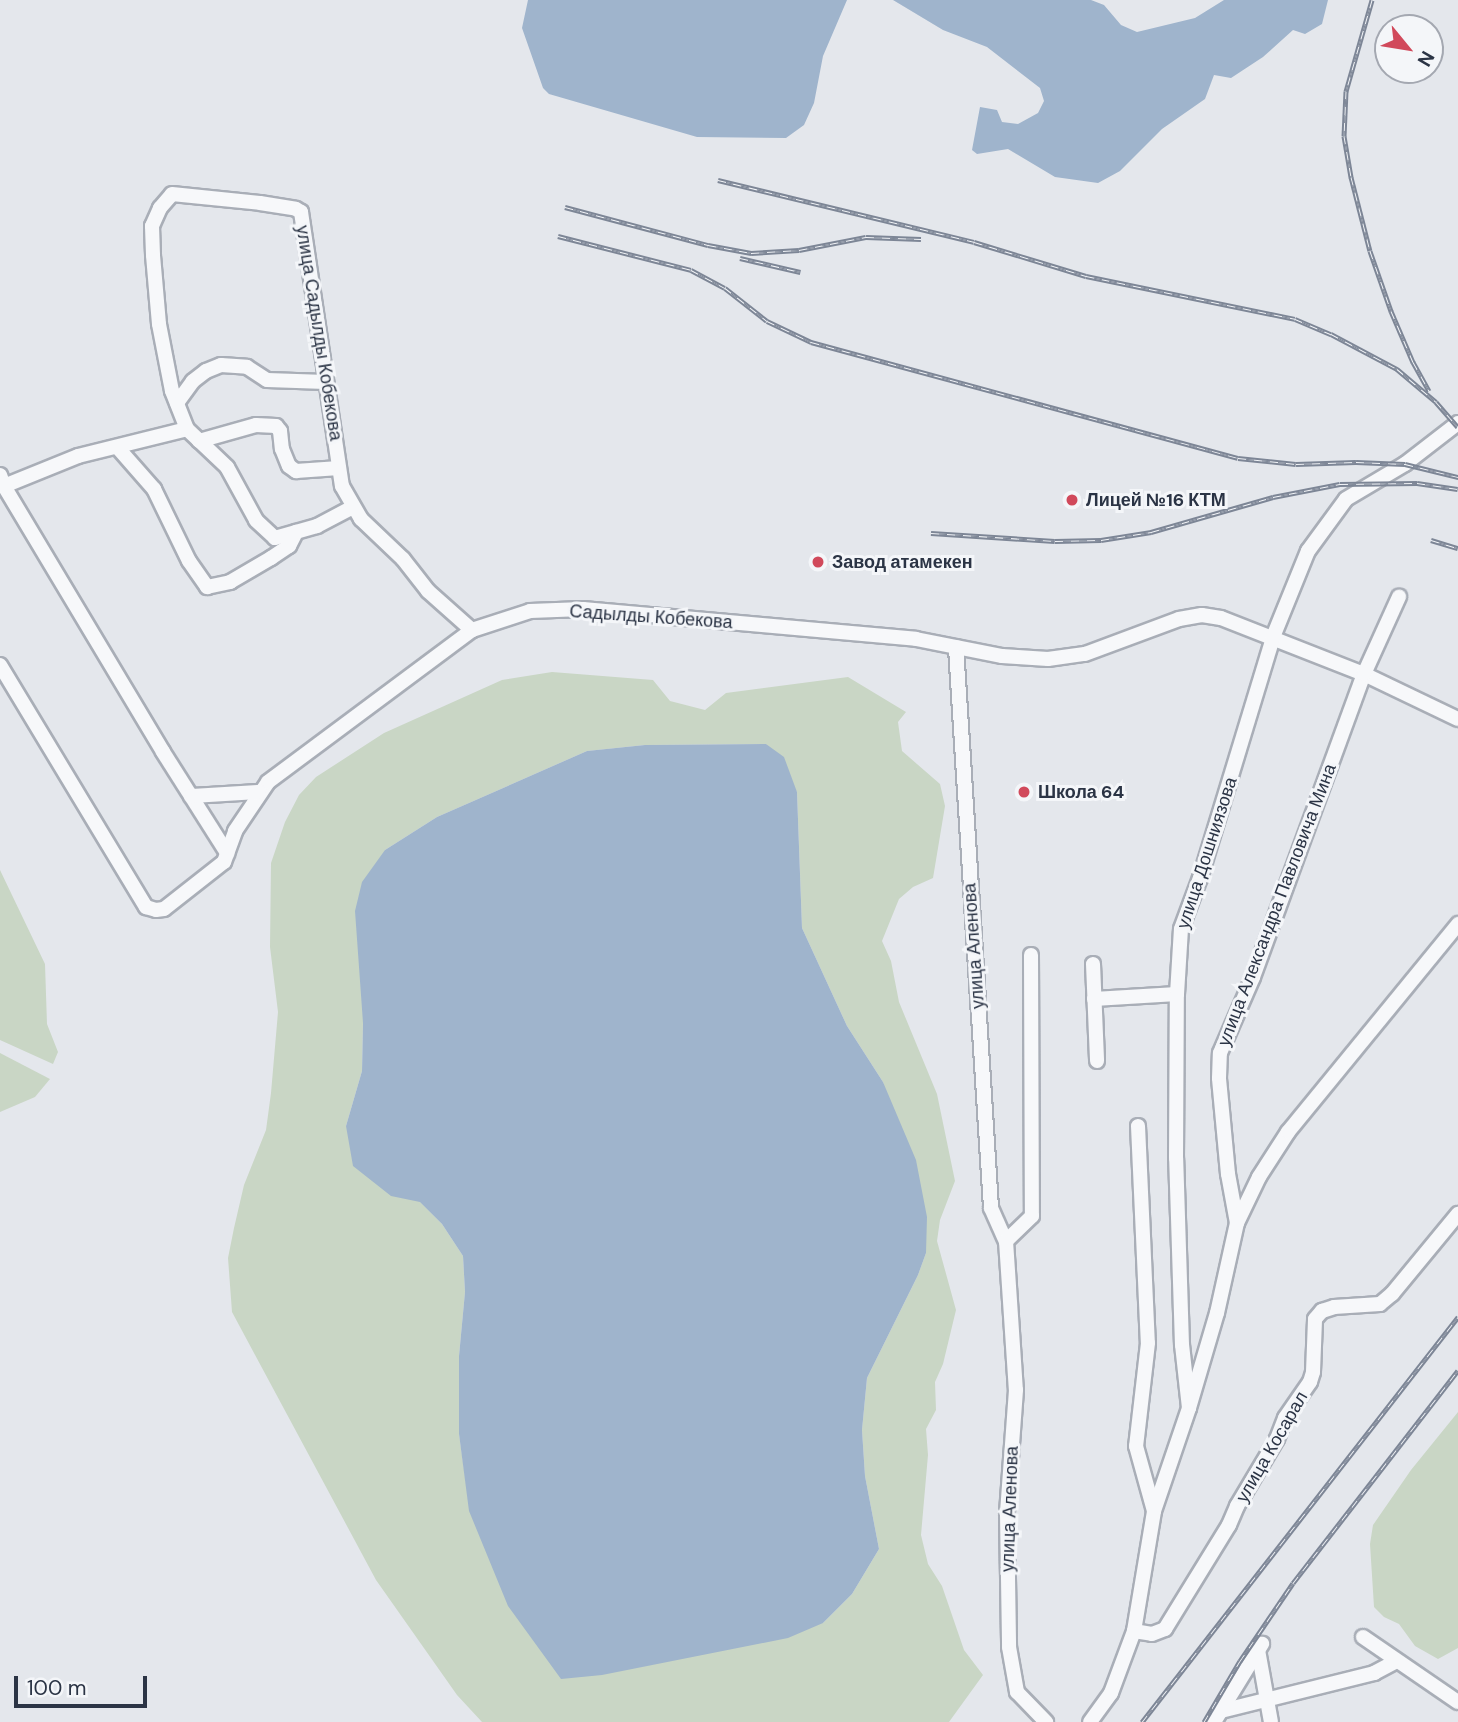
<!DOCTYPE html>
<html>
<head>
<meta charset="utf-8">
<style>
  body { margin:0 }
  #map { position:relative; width:1458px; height:1722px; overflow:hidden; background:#e4e7ec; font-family:"DM Sans",sans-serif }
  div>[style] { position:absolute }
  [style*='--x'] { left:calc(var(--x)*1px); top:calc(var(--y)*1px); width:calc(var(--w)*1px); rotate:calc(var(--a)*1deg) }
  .green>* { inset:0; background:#c9d6c5 }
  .water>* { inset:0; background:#9fb4cc }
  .roads { filter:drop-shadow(2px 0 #a9aeb7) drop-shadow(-2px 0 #a9aeb7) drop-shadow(0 2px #a9aeb7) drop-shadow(0 -2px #a9aeb7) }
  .minor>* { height:14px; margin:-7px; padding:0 7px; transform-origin:7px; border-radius:7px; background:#f7f8fa }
  .rail>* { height:5px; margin-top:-2.5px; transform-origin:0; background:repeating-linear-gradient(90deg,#f4f6f9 0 8px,#7d8696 0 16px); box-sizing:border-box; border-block:2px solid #7d8696 }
  .dots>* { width:19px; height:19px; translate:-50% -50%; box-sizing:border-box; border:4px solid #f4f6f9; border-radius:50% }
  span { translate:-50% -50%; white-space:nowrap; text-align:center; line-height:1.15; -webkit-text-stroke:6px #f4f6f9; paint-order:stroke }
  .street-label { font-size:18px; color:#2b3445 }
  .poi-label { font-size:18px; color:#2b3445; font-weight:700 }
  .left { translate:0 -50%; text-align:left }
  .north { position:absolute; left:1374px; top:14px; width:70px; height:70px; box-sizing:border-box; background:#f4f6f9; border:2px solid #a4a8b1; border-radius:50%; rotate:120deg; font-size:19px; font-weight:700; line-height:28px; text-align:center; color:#2b3445 }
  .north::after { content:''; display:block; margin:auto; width:24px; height:32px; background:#d1495b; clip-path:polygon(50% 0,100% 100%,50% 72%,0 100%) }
  .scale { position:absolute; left:14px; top:1676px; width:133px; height:32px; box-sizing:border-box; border:4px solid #2b3445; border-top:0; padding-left:9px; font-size:21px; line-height:24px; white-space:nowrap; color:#2b3445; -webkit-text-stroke:5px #f4f6f9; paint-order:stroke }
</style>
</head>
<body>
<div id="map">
  <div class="green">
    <i style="clip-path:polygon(evenodd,552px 672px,653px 680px,670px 701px,705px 710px,726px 693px,848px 677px,906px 712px,898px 722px,902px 751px,940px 784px,945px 806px,933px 878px,913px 887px,899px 899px,882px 941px,891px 961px,899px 1002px,937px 1094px,955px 1181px,940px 1220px,937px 1241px,956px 1310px,943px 1364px,935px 1382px,936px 1410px,926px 1429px,928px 1455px,921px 1535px,928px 1564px,942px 1586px,964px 1650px,983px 1675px,949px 1722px,482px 1722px,457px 1695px,376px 1580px,232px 1312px,228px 1258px,234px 1228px,244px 1185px,266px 1130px,271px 1093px,278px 1012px,270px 947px,271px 863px,285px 822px,299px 795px,316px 777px,384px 733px,502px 680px,552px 672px,766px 744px,797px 792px,802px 928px,847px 1026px,883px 1082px,926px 1253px,918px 1275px,867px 1378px,862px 1430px,865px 1476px,879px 1549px,852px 1594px,823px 1623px,470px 1511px,459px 1434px,459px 1356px,465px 1292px,463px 1256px,442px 1224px,346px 1126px,362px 1071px,363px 1023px,385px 850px,437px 817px,587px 751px,645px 745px,766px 744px)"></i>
    <i style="clip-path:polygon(0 870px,45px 964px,47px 1024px,58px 1052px,53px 1064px,0 1040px)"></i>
    <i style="clip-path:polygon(0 1053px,50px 1079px,35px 1097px,0 1112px)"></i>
    <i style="clip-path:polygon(1458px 1412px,1458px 1648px,1438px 1659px,1415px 1646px,1399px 1624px,1384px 1617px,1374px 1607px,1370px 1544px,1373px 1525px,1411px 1470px)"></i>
  </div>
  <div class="water">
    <i style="clip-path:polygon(528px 0,847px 0,823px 56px,814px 103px,804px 125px,786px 138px,697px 137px,549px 94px,543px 88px,522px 28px)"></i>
    <i style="clip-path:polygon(893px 0,1091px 0,1104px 5px,1121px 25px,1137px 32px,1195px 18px,1224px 0,1328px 0,1322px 24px,1305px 34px,1293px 30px,1263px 57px,1231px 78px,1214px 75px,1205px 99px,1162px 129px,1120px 171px,1098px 183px,1055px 177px,1008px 149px,977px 154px,972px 150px,980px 107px,997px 110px,1002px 122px,1018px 124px,1038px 113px,1044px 101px,1040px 88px,987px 47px,943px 30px)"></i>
    <i style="clip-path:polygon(766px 744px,784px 757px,797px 792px,802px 928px,847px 1026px,883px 1082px,916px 1160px,927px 1217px,926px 1253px,918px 1275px,867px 1378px,862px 1430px,865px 1476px,879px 1549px,852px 1594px,823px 1623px,788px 1638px,602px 1675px,561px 1679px,508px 1606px,469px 1511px,459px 1434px,459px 1356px,465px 1292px,463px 1256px,442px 1224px,420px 1202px,391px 1196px,353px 1166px,346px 1126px,362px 1071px,363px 1023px,355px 911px,362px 882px,385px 850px,437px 817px,587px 751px,645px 745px)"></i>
  </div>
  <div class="roads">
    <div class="minor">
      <i style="--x:177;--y:403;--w:27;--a:-54"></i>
      <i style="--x:193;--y:381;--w:16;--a:-38"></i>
      <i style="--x:206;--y:371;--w:16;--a:-22"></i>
      <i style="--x:221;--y:365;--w:26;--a:4"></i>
      <i style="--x:247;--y:367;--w:24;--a:33"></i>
      <i style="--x:267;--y:380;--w:59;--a:1.9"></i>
      <i style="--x:199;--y:441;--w:59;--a:-15.7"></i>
      <i style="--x:256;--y:425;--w:20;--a:3"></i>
      <i style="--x:276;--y:426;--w:6;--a:51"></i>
      <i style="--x:280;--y:431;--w:18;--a:84"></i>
      <i style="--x:282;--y:449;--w:18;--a:68"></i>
      <i style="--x:289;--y:466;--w:9;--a:36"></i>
      <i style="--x:296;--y:471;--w:43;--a:-4"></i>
      <i style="--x:118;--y:448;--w:55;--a:48.7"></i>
      <i style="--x:154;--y:489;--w:80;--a:64.1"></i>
      <i style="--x:189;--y:561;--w:32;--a:55"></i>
      <i style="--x:207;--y:587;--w:24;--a:-12"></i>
      <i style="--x:230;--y:582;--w:48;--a:-30.3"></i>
      <i style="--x:271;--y:558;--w:22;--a:-34"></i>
      <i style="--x:289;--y:546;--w:16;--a:-63"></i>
      <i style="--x:0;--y:475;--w:12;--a:70"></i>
      <i style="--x:4;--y:486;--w:310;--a:59.1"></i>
      <i style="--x:163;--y:752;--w:120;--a:57.6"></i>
      <i style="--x:4;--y:486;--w:80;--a:-22.1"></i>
      <i style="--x:78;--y:456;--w:112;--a:-13.9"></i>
      <i style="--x:353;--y:507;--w:41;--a:152.2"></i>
      <i style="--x:317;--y:526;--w:44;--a:164.1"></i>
      <i style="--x:275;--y:538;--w:26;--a:-137"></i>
      <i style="--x:256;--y:520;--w:60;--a:-118.7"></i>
      <i style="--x:227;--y:467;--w:55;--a:-136.5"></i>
      <i style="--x:187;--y:429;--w:41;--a:-111.5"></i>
      <i style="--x:172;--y:391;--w:68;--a:-101"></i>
      <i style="--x:159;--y:324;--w:69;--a:-95"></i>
      <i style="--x:153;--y:255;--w:29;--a:-92"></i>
      <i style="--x:152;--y:226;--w:20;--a:-66"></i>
      <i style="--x:160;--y:208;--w:18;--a:-49"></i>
      <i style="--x:172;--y:194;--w:88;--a:5.8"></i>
      <i style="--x:260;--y:203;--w:36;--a:9"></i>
      <i style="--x:296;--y:209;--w:6;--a:31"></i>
      <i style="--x:301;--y:212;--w:277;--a:81.5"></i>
      <i style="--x:342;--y:486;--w:38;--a:60"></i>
      <i style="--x:361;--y:519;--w:58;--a:43.6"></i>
      <i style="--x:403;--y:559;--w:41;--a:52"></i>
      <i style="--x:428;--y:591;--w:59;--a:41.6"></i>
      <i style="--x:956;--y:647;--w:562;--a:86.43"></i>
      <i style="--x:991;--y:1208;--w:36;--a:66"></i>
      <i style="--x:0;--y:665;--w:283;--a:58.9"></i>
      <i style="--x:146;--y:907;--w:10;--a:17"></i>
      <i style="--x:156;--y:910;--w:8;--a:-7"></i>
      <i style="--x:164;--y:909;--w:76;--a:-38.1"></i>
      <i style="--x:224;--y:862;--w:33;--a:-70"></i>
      <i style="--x:235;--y:831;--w:59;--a:-56"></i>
      <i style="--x:268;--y:782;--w:254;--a:-36.7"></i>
      <i style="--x:472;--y:630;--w:61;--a:-18.1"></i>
      <i style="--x:530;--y:611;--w:53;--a:-2.2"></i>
      <i style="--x:583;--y:609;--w:334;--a:5.1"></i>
      <i style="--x:916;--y:639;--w:88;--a:11.2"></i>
      <i style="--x:1002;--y:656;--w:46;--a:3.7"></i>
      <i style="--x:1048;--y:659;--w:37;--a:-8"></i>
      <i style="--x:1085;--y:654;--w:100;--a:-20.4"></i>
      <i style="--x:1179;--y:619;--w:23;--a:-10"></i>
      <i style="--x:1202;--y:615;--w:19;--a:9"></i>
      <i style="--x:1221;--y:618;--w:154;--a:21.4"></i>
      <i style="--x:1364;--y:674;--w:104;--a:25.6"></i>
      <i style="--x:191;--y:796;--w:68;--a:-3.4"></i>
      <i style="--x:1031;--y:955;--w:261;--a:89.8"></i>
      <i style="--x:1032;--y:1216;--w:36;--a:136"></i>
      <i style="--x:1006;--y:1241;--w:149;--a:86.2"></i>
      <i style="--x:1016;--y:1390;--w:124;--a:94.2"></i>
      <i style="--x:1007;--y:1514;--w:133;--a:89.1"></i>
      <i style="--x:1009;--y:1647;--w:46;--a:79.9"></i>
      <i style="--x:1017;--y:1692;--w:42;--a:46"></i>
      <i style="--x:1093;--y:964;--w:97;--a:87.6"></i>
      <i style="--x:1094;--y:999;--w:83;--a:-3.4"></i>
      <i style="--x:1138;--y:1126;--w:217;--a:87.4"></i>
      <i style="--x:1148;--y:1343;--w:104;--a:96.6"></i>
      <i style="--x:1136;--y:1446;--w:67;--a:74.5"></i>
      <i style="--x:1237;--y:1223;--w:50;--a:-100.4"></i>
      <i style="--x:1228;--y:1174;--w:96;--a:-95.4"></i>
      <i style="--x:1219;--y:1078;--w:25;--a:-88"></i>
      <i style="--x:1220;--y:1053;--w:83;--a:-66.5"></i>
      <i style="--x:1253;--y:977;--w:323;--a:-69.9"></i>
      <i style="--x:1364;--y:674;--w:85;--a:-65.6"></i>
      <i style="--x:1189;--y:1408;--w:63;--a:-96.3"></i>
      <i style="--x:1182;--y:1345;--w:187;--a:-91.8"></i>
      <i style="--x:1176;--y:1158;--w:164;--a:-89.7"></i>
      <i style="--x:1177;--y:994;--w:65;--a:-86.5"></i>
      <i style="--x:1181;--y:929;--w:54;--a:-69.6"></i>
      <i style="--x:1200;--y:878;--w:252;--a:-73.1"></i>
      <i style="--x:1273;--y:637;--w:93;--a:-67.9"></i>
      <i style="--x:1308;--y:551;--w:64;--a:-53.8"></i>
      <i style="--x:1346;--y:499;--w:69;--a:-30.7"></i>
      <i style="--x:1405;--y:464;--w:67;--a:-37.7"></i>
      <i style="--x:1134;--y:1631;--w:18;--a:9"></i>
      <i style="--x:1152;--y:1634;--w:14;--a:-21"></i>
      <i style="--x:1165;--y:1629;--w:122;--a:-58.4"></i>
      <i style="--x:1229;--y:1525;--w:21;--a:-67"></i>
      <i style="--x:1237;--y:1506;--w:78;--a:-59.2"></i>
      <i style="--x:1277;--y:1439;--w:22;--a:-69"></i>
      <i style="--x:1285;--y:1418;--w:44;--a:-55.2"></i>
      <i style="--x:1310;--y:1382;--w:10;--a:-73"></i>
      <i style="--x:1313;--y:1372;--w:53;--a:-87.8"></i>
      <i style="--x:1315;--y:1319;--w:11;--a:-49"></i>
      <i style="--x:1322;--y:1311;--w:13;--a:-18"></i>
      <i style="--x:1334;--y:1307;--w:46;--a:-3.7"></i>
      <i style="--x:1380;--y:1304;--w:16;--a:-40"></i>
      <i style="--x:1392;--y:1294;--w:104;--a:-50.5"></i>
      <i style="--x:1363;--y:1637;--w:115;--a:34.4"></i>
      <i style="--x:1258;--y:1650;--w:73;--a:79.8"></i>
      <i style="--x:1221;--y:1711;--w:158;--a:-13.9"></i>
      <i style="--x:1374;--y:1673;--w:24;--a:-28"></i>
      <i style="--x:1090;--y:1722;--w:36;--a:-54"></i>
      <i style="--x:1111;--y:1693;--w:66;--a:-69.6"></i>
      <i style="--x:1134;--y:1631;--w:122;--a:-80.5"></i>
      <i style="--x:1154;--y:1511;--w:109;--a:-71.2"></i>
      <i style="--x:1189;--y:1408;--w:99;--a:-73.6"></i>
      <i style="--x:1217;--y:1313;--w:92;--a:-77.5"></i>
      <i style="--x:1237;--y:1223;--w:51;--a:-64.4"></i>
      <i style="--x:1259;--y:1177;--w:54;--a:-57.2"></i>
      <i style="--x:1288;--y:1132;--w:269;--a:-50.7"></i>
      <i style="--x:1214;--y:1722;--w:92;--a:-58.4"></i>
    </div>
  </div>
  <div class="rail">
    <i style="--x:1372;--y:0;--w:95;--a:105.9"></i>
    <i style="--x:1346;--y:91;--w:45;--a:92.5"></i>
    <i style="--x:1344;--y:136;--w:42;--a:80.3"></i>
    <i style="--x:1351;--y:177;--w:76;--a:75.6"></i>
    <i style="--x:1370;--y:251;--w:64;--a:70.7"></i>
    <i style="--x:1391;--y:311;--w:56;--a:66.7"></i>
    <i style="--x:1413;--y:362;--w:33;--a:61"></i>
    <i style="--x:718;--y:180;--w:263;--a:13.6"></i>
    <i style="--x:974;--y:242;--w:117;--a:16.9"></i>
    <i style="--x:1086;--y:276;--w:213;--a:11.6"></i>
    <i style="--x:1295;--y:319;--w:39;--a:23"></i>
    <i style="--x:1331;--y:334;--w:75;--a:27.9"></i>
    <i style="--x:1397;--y:369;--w:51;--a:40.2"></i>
    <i style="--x:1436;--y:402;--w:33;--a:49"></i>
    <i style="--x:565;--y:207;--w:148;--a:14.9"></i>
    <i style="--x:708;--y:245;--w:44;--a:10.5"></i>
    <i style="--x:751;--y:253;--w:48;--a:-3.6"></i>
    <i style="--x:799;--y:250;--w:68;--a:-11"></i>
    <i style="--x:866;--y:237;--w:55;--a:2.1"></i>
    <i style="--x:558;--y:236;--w:137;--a:14.3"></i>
    <i style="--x:691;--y:270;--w:38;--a:28"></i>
    <i style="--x:725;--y:288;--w:53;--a:38.2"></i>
    <i style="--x:767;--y:321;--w:49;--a:25.5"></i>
    <i style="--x:811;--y:342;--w:442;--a:15.2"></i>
    <i style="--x:1238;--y:458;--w:58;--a:5.9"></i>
    <i style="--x:1296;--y:464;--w:60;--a:-1.9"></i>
    <i style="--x:1356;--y:462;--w:49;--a:2.3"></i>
    <i style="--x:1405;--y:464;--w:55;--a:13.8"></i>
    <i style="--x:740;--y:258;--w:62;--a:13.1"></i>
    <i style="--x:931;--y:533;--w:124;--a:3.7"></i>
    <i style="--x:1055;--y:541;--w:46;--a:-1.2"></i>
    <i style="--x:1101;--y:540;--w:51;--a:-9.1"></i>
    <i style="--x:1151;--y:532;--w:127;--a:-16"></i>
    <i style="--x:1273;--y:497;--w:68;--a:-11"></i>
    <i style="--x:1340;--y:484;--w:77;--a:-0.7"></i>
    <i style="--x:1417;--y:483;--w:41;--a:8.3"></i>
    <i style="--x:1431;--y:540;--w:28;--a:17"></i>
    <i style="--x:1142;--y:1722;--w:514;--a:-52.04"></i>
    <i style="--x:1204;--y:1722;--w:71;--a:-59.5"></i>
    <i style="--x:1240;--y:1661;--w:94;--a:-55.8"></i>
    <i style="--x:1293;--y:1583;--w:269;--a:-52.2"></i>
  </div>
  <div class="dots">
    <i style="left:1072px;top:500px;background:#d1495b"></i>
    <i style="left:818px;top:562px;background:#d1495b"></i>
    <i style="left:1024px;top:792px;background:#d1495b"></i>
  </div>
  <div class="street-label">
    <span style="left:319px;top:333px;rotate:81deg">улица Садылды Кобекова</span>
    <span style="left:651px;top:617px;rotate:4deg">Садылды Кобекова</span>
    <span style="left:1207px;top:853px;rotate:-72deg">улица Дошниязова</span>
    <span style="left:1277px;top:905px;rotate:-69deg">улица Александра Павловича Мина</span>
    <span style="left:974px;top:946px;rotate:-94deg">улица Аленова</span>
    <span style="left:1272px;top:1447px;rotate:-60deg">улица Косарал</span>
    <span style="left:1010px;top:1509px;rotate:-88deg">улица Аленова</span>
  </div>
  <div class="poi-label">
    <span class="left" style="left:1086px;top:500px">Лицей №16 КТМ</span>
    <span class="left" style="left:832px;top:562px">Завод атамекен</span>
    <span class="left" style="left:1038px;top:792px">Школа 64</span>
  </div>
  <div class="north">N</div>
  <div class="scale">100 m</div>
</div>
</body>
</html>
